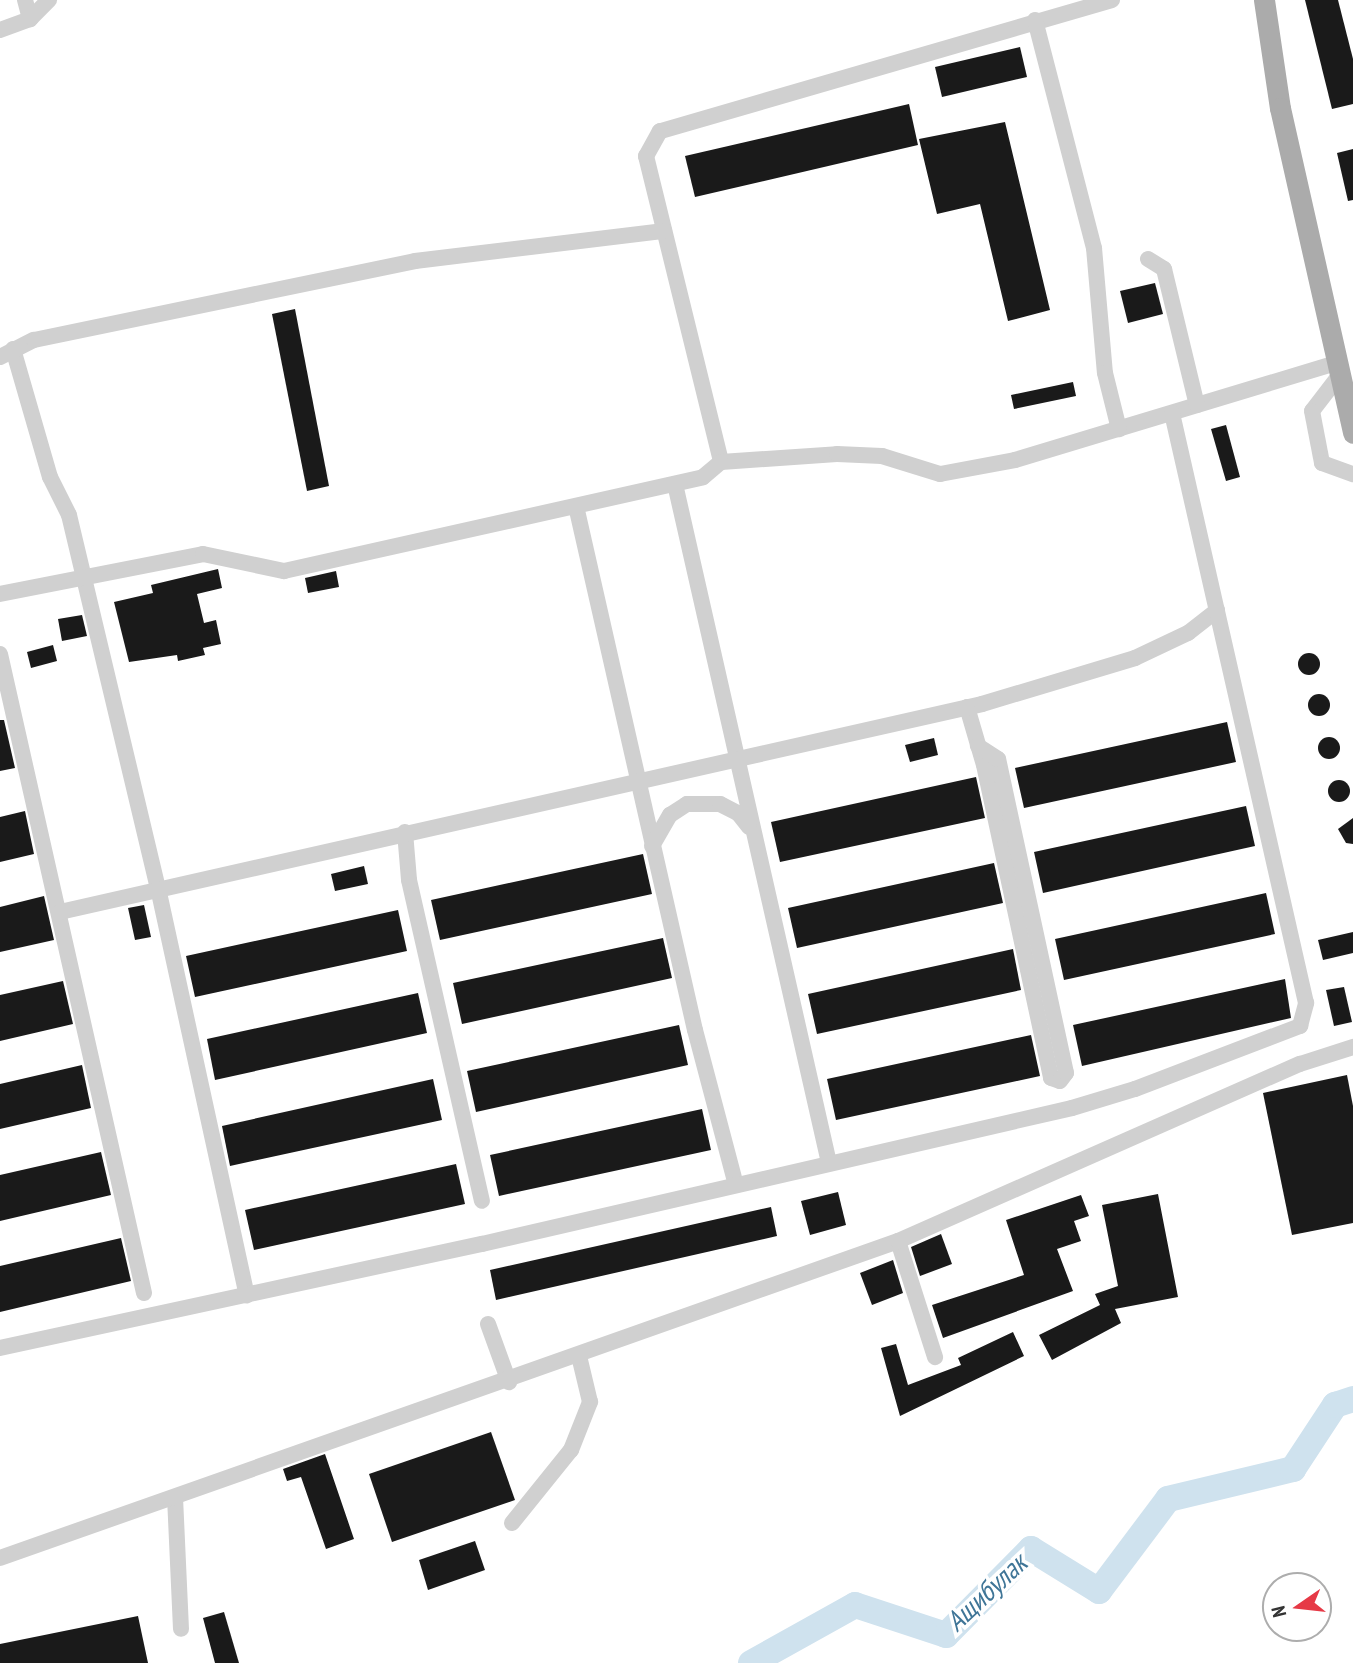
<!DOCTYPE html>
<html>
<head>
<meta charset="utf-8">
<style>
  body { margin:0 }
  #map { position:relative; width:1353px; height:1663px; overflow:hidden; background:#fff; font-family:"PT Sans Narrow",sans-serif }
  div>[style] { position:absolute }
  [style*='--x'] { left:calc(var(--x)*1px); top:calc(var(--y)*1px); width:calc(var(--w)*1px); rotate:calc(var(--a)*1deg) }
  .river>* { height:26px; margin:-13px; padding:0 13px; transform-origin:13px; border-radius:13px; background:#cfe2ee }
  .building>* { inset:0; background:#1a1a1a }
  .round { border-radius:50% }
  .minor>* { height:16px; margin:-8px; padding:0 8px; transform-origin:8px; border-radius:8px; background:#d0d0d0 }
  .major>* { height:21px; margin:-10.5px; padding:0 10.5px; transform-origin:10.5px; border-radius:10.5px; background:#ababab }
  span { translate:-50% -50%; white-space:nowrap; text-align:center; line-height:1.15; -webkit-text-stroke:7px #fff; paint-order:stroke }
  .water-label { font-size:28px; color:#3f7597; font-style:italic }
  .north { position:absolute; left:1262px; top:1572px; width:70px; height:70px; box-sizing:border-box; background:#fff; border:2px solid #adadad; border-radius:50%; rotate:256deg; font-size:19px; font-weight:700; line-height:28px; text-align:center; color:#333 }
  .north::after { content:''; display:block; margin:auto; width:24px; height:32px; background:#e63946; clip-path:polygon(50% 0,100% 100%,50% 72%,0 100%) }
</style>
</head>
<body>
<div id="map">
  <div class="river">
    <i style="--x:751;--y:1663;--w:119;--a:-29.1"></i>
    <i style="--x:855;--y:1605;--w:96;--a:18.2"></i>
    <i style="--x:946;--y:1635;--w:121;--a:-45.3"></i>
    <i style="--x:1031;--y:1549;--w:80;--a:31.7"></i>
    <i style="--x:1099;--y:1591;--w:115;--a:-53.1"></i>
    <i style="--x:1168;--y:1499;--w:129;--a:-13.5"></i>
    <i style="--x:1293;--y:1469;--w:77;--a:-56.7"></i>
    <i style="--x:1335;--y:1405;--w:19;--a:-18"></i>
  </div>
  <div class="building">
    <i style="clip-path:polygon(1305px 0,1338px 0,1353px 59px,1353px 104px,1332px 109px)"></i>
    <i style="clip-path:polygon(1020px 47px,1027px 77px,942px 97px,935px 67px)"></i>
    <i style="clip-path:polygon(909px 104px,918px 145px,695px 197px,685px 156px)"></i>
    <i style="clip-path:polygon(1005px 122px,1050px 310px,1008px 321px,980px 204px,937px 214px,919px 139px)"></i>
    <i style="clip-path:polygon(1353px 149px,1353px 200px,1348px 201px,1337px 153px)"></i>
    <i style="clip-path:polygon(1155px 283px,1163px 314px,1128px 323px,1120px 291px)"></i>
    <i style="clip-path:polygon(295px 309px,329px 486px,307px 491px,272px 314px)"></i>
    <i style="clip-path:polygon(1073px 382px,1076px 396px,1014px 409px,1011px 395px)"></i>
    <i style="clip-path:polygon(1226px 425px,1240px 477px,1226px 481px,1211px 429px)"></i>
    <i style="clip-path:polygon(218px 569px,222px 588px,197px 594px,204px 623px,216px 620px,221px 644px,203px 648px,205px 655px,178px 661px,177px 655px,129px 662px,114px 602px,153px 593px,151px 585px)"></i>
    <i style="clip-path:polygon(336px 571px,339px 587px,308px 593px,305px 578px)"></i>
    <i style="clip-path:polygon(82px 615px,87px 636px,62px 641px,58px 619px)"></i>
    <i style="clip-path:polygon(53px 645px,57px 661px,31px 668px,27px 652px)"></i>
    <i class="round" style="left:1298px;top:653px;width:22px;height:22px"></i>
    <i class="round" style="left:1308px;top:694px;width:22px;height:22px"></i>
    <i style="clip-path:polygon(0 720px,4px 720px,15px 768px,0 771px)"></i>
    <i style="clip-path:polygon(1227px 722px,1236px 762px,1024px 808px,1015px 768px)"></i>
    <i class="round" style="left:1318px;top:737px;width:22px;height:22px"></i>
    <i style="clip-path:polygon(934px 738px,938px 755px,910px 762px,905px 745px)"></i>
    <i style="clip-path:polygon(976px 777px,985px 818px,780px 862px,771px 822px)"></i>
    <i class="round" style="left:1328px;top:780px;width:22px;height:22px"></i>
    <i style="clip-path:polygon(1246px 806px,1255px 846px,1043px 893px,1034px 852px)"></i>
    <i style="clip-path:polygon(25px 811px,34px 854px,0 862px,0 817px)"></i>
    <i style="clip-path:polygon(1353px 818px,1353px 844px,1346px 843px,1338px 829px)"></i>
    <i style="clip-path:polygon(643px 854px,652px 894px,440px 940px,431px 900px)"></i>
    <i style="clip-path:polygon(994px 863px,1003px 903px,797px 948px,788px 908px)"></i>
    <i style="clip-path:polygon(364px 866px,368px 884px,335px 891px,331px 874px)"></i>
    <i style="clip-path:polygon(1266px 893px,1275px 934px,1064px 980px,1055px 939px)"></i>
    <i style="clip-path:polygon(44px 896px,54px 940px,0 952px,0 907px)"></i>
    <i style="clip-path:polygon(144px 905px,151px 937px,135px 940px,128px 908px)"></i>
    <i style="clip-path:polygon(398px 910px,407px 951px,195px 997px,186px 956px)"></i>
    <i style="clip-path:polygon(1353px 932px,1353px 953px,1323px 960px,1318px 940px)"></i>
    <i style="clip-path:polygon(663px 938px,672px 978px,462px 1024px,453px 983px)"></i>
    <i style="clip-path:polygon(1013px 949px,1021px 990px,817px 1034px,808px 994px)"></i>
    <i style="clip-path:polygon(1285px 979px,1291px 1018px,1082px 1066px,1073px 1025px)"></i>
    <i style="clip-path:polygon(63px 981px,73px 1024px,0 1041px,0 995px)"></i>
    <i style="clip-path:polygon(1344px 987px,1352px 1022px,1334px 1026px,1326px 990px)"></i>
    <i style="clip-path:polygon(418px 993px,427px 1033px,215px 1080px,207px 1039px)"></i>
    <i style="clip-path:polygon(679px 1025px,688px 1065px,476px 1112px,467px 1071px)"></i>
    <i style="clip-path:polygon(1031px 1035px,1040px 1076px,836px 1120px,827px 1079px)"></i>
    <i style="clip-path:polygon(82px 1065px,91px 1108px,0 1129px,0 1084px)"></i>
    <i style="clip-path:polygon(1347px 1075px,1353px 1106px,1353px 1223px,1292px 1235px,1263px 1093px)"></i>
    <i style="clip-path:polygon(433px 1079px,442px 1120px,230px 1166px,222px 1126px)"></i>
    <i style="clip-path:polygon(702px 1109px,711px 1150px,499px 1196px,490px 1155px)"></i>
    <i style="clip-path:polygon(101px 1152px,111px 1195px,0 1221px,0 1175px)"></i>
    <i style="clip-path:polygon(456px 1164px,465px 1204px,254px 1250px,245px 1210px)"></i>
    <i style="clip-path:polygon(838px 1192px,846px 1225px,810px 1235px,801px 1201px)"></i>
    <i style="clip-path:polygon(1158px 1194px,1178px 1297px,1115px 1309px,1121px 1323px,1052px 1360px,1039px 1335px,1100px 1305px,1095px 1294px,1118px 1286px,1102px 1205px)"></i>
    <i style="clip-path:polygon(1081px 1195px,1089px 1216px,1074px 1221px,1081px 1241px,1057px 1249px,1073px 1291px,943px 1338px,932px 1305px,1024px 1275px,1006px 1220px)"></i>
    <i style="clip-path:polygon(771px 1207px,777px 1236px,496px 1300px,490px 1270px)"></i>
    <i style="clip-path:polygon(941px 1234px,952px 1264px,920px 1276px,911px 1247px)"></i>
    <i style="clip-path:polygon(121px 1238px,131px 1281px,0 1312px,0 1266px)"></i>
    <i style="clip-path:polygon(893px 1260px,903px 1293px,872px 1305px,860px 1273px)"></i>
    <i style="clip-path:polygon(1013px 1332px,1024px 1356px,900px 1416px,881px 1348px,896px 1344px,908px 1385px,961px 1365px,958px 1358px)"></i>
    <i style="clip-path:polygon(491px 1432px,515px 1500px,392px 1542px,369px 1474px)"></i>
    <i style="clip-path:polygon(325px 1454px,354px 1539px,326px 1549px,301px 1477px,287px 1481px,283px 1469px)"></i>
    <i style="clip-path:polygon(475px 1541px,485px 1570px,428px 1590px,419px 1560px)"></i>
    <i style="clip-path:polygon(224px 1612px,239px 1663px,215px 1663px,203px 1618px)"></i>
    <i style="clip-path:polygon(138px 1616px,148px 1663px,0 1663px,0 1644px)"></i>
  </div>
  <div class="minor">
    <i style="--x:25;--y:0;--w:20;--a:75"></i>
    <i style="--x:1112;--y:0;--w:471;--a:163.8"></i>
    <i style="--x:660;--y:131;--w:29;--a:119"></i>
    <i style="--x:646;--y:156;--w:315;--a:76.2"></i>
    <i style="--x:721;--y:462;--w:116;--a:-3.9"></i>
    <i style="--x:837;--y:454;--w:45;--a:2.5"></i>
    <i style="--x:882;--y:456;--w:61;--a:17.2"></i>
    <i style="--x:940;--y:474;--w:76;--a:-10.6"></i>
    <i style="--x:1015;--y:460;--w:335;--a:-16.8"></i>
    <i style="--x:1035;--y:20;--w:236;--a:75.5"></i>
    <i style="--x:1094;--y:248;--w:125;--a:85"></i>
    <i style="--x:1105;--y:373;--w:58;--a:76"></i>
    <i style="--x:0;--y:30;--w:32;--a:-20"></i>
    <i style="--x:30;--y:19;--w:27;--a:-45"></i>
    <i style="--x:1148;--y:259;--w:19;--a:32"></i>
    <i style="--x:1164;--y:269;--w:140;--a:76.4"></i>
    <i style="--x:13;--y:349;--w:133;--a:73.9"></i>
    <i style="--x:50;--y:477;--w:42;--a:63.4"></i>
    <i style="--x:69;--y:515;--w:383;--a:76.6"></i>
    <i style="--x:158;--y:888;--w:417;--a:77.7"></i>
    <i style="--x:0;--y:357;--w:38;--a:-27"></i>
    <i style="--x:34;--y:340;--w:389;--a:-11.7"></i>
    <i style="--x:415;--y:261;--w:251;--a:-6.9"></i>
    <i style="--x:1339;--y:376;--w:44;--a:127.6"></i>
    <i style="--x:1312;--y:411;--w:53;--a:79.1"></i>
    <i style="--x:1322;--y:463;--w:33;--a:20"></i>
    <i style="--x:675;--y:484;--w:696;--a:77.22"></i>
    <i style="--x:576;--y:506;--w:537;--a:77.21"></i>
    <i style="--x:695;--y:1030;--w:160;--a:75.2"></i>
    <i style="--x:0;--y:594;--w:207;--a:-11.1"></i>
    <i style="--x:203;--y:554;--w:83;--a:11.9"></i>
    <i style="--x:284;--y:571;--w:429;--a:-12.6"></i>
    <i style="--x:703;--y:477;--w:23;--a:-40"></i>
    <i style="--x:0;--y:654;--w:655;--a:77.3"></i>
    <i style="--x:967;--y:707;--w:60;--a:73.7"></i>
    <i style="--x:984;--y:765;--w:320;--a:77.9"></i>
    <i style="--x:1051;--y:1078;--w:9;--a:18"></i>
    <i style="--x:1060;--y:1081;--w:10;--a:-53"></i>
    <i style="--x:1066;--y:1073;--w:321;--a:-102.2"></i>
    <i style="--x:998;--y:759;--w:24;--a:-147"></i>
    <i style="--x:405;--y:832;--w:48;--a:85.2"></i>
    <i style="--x:409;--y:880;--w:329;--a:77.2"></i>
    <i style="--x:652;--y:846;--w:36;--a:-60"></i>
    <i style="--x:670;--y:815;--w:20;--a:-33"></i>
    <i style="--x:687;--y:804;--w:33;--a:0"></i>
    <i style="--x:720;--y:804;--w:20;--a:27"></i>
    <i style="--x:738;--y:813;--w:18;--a:52"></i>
    <i style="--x:60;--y:912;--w:945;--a:-12.71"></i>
    <i style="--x:982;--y:704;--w:160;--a:-16.7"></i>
    <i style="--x:1135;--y:658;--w:59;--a:-25.3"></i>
    <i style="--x:1188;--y:633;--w:37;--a:-38"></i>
    <i style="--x:898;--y:1241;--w:122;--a:72.3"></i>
    <i style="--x:488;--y:1324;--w:62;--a:70.1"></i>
    <i style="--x:0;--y:1348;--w:493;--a:-12.2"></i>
    <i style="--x:482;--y:1244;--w:605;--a:-12.98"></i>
    <i style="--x:1072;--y:1108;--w:66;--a:-16.8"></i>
    <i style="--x:1135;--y:1089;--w:177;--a:-20.9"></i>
    <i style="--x:1300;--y:1026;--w:24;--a:-75"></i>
    <i style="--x:1306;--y:1003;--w:605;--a:-102.8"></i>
    <i style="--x:175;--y:1497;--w:132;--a:87.4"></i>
    <i style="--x:512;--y:1523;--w:94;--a:-51.1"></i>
    <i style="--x:571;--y:1450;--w:52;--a:-68.4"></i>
    <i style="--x:590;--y:1402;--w:47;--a:-103.4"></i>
    <i style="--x:0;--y:1558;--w:952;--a:-19.44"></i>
    <i style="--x:898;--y:1241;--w:439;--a:-23.8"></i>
    <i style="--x:1300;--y:1064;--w:56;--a:-17.8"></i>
  </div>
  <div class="major">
    <i style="--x:1264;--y:0;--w:109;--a:81.6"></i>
    <i style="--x:1280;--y:108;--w:333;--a:77.3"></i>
  </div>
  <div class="water-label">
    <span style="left:986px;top:1592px;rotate:-43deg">Ащибулак</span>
  </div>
  <div class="north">N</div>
</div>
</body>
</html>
